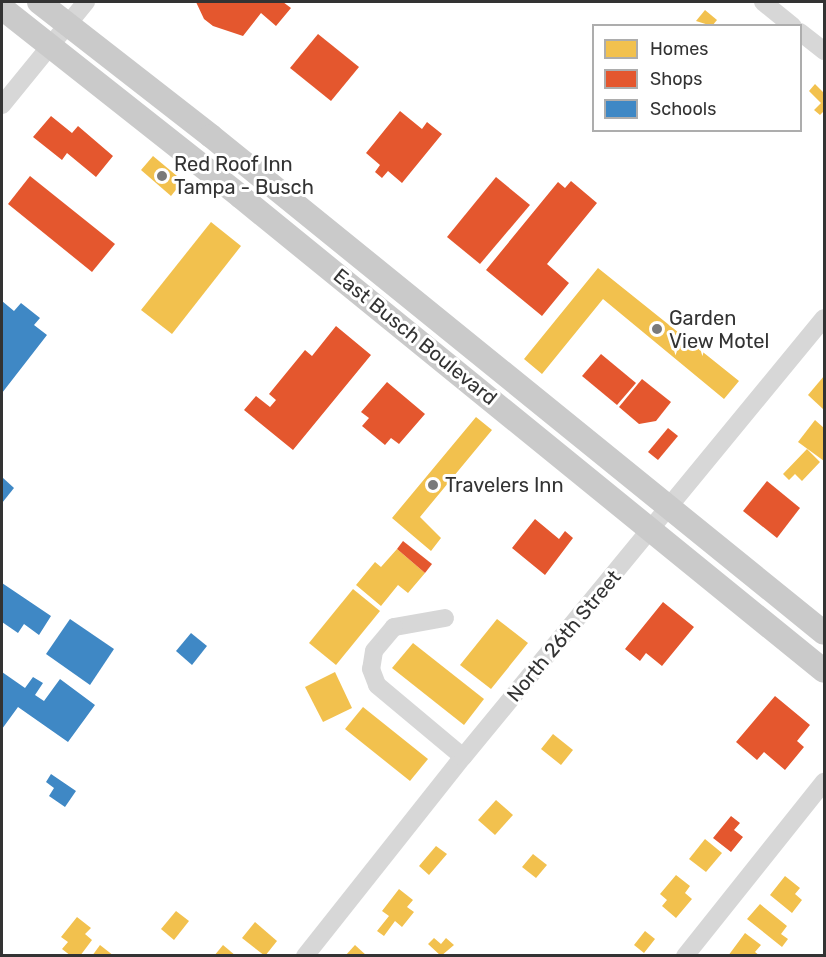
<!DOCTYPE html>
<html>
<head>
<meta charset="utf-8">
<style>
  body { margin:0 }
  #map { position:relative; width:826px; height:957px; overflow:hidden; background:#fff; font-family:Rubik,sans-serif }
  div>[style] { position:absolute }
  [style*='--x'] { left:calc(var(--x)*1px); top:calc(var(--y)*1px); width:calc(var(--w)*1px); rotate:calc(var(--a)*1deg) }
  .homes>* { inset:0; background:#f2c14e }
  .shops>* { inset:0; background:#e4572e }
  .schools>* { inset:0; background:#3f88c5 }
  .minor>* { height:18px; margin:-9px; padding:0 9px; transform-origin:9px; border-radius:9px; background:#d7d7d7 }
  .major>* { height:24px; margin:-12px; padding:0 12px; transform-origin:12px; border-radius:12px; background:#cacaca }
  .dots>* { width:16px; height:16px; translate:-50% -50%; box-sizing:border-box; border:3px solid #fff; border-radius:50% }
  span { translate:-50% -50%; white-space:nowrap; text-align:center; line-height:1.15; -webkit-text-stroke:6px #fff; paint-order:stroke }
  .poi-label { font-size:20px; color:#333 }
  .left { translate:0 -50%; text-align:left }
  .street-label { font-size:20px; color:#333 }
  .frame { position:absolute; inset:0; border:3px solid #333; pointer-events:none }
  .legend { position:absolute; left:592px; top:24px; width:210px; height:108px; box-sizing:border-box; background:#fff; border:2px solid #adadad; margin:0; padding:8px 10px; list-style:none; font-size:18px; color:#333 }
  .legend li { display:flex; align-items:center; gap:12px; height:30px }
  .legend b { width:30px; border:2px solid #adadad }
</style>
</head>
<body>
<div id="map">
  <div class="homes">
    <i style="clip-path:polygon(705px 10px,717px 20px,712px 26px,696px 21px)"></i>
    <i style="clip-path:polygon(815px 84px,824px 93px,824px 111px,820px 115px,814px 110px,821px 103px,809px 91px)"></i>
    <i style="clip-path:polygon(153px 156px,183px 181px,171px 196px,141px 170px)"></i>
    <i style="clip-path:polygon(211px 222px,241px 246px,172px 334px,141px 310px)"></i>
    <i style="clip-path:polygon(598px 268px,739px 381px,724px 399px,603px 299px,542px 374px,524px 359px)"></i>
    <i style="clip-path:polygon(824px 376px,824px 410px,808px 395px)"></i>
    <i style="clip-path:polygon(476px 417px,492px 430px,420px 517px,441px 538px,431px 551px,392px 518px)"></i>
    <i style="clip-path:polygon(815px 420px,824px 428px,824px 461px,798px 442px)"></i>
    <i style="clip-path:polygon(807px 449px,820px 462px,802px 481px,795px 474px,789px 480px,783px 474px)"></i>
    <i style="clip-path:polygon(397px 549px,425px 573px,408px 593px,398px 585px,381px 606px,356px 585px,375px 562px,381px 567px)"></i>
    <i style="clip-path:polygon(353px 589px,380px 611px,336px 665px,309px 643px)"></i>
    <i style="clip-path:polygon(497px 619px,528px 643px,491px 689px,460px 665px)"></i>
    <i style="clip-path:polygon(413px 643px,484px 699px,464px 725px,392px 668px)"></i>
    <i style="clip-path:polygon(335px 672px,352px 708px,323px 722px,305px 687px)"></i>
    <i style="clip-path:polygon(363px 707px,428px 759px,410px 781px,345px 729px)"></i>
    <i style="clip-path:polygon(553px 734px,573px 750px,561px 765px,541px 749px)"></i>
    <i style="clip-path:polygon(496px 800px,513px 815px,495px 835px,478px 820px)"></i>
    <i style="clip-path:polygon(705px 839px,722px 853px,706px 872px,689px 859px)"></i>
    <i style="clip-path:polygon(436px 846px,447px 854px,429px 875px,419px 866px)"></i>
    <i style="clip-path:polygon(533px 854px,547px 865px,536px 878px,522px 867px)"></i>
    <i style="clip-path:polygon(676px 875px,690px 886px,685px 893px,692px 899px,676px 918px,662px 906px,667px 900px,660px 894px)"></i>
    <i style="clip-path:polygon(785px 876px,800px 888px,795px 894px,802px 900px,792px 913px,770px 895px)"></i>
    <i style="clip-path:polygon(399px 889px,413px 900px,407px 907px,414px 912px,402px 927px,395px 921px,384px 936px,377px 931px,389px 916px,382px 911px)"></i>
    <i style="clip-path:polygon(760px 904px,787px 926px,781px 934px,788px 939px,782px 947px,747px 919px)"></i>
    <i style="clip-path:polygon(176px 911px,189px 921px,174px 940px,161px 929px)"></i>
    <i style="clip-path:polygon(77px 917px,91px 928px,85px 934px,92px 940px,80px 956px,71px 956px,62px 949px,68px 942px,61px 937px)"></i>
    <i style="clip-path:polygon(255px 922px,277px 941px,265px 956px,242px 938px)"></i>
    <i style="clip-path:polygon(645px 931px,655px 939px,644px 953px,634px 945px)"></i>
    <i style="clip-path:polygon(745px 933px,761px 945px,755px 952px,760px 956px,728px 956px)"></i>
    <i style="clip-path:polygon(434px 938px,441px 944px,446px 938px,454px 945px,441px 956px,428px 944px)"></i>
    <i style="clip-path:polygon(100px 945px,114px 956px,92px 956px)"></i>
    <i style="clip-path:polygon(223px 945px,236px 956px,214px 956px)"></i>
    <i style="clip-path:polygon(355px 945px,367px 956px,345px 956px)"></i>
  </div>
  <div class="shops">
    <i style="clip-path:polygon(196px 2px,283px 2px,291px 8px,276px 26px,261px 13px,243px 36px,213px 26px,204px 19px)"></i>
    <i style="clip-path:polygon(318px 34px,359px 67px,331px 101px,290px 68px)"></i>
    <i style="clip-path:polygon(400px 111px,422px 129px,427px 122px,442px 134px,402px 183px,388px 171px,382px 178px,375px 172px,380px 165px,366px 153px)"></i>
    <i style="clip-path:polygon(51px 116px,72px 133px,78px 126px,113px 156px,96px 177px,67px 153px,62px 160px,33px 137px)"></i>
    <i style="clip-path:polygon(30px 176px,115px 244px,92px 272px,8px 204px)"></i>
    <i style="clip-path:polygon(496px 177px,530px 205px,480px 264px,447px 237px)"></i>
    <i style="clip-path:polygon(571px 181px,597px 203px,547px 264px,569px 283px,542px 316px,486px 270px,558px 182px,565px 188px)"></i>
    <i style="clip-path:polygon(336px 326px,371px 355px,293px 450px,244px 410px,256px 396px,270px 407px,276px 400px,269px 394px,305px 350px,312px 356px)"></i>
    <i style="clip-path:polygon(601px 354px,636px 383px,617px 405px,582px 376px)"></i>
    <i style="clip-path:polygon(642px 379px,671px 402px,656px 421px,639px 424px,619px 407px)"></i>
    <i style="clip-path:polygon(387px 382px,425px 414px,399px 444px,391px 438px,385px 445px,362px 426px,369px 418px,361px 412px)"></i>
    <i style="clip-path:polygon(668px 428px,678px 436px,658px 460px,648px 452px)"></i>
    <i style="clip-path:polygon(767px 481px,800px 508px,777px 538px,743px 511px)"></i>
    <i style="clip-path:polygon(535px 519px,559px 539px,565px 531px,573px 538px,545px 575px,512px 548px)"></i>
    <i style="clip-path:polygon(403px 541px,432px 564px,425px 573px,397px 549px)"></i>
    <i style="clip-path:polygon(663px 602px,694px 627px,662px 666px,646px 653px,640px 661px,625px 649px)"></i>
    <i style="clip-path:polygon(775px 696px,810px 725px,797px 741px,804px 747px,785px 770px,764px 752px,757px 760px,736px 742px)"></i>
    <i style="clip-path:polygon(731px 816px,740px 823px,734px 830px,743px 837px,731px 852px,713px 838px)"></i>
  </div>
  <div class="schools">
    <i style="clip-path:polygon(2px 301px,14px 311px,21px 303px,40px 318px,34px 325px,47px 335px,2px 393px)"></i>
    <i style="clip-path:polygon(2px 477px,14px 488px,2px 503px)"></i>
    <i style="clip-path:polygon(2px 583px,51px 616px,39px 635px,24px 624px,18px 633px,2px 622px)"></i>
    <i style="clip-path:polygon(70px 619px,114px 649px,90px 685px,46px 654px)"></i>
    <i style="clip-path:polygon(191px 633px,207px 646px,192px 665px,176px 651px)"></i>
    <i style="clip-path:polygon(2px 672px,25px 688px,33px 677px,43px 683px,35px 695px,44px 701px,60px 679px,95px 705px,68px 742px,18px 707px,2px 729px)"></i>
    <i style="clip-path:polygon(51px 774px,76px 791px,65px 807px,49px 796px,54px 788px,46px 782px)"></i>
  </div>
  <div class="minor">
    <i style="--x:763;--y:2;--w:38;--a:39"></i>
    <i style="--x:800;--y:32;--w:31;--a:38"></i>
    <i style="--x:2;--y:105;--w:133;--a:-50.8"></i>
    <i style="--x:445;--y:618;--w:52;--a:170"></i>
    <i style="--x:394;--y:627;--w:31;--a:130"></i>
    <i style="--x:374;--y:651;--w:18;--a:99"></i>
    <i style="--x:371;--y:669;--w:17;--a:69"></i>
    <i style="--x:377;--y:685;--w:112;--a:39.9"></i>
    <i style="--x:305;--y:956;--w:254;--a:-51.6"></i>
    <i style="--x:463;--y:757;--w:568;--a:-50.57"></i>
    <i style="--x:685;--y:956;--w:223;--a:-51.4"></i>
  </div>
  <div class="major">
    <i style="--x:39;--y:2;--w:218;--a:37.9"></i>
    <i style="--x:211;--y:136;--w:789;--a:39.03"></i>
    <i style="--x:2;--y:8;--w:305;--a:38.3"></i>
    <i style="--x:241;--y:197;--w:751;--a:39.11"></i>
  </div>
  <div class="dots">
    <i style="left:162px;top:176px;background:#7a7a7a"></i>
    <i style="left:657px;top:329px;background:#7a7a7a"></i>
    <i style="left:433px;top:485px;background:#7a7a7a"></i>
  </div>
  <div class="poi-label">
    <span class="left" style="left:174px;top:176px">Red Roof Inn<br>Tampa - Busch</span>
    <span class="left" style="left:669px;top:330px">Garden<br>View Motel</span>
    <span class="left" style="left:445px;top:485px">Travelers Inn</span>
  </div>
  <div class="street-label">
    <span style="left:415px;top:337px;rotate:39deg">East Busch Boulevard</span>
    <span style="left:564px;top:636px;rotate:-50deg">North 26th Street</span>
  </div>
  <div class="frame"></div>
  <ul class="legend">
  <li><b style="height:16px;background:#f2c14e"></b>Homes</li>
  <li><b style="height:16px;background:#e4572e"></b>Shops</li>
  <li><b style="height:16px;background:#3f88c5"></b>Schools</li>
  </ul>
</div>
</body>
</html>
